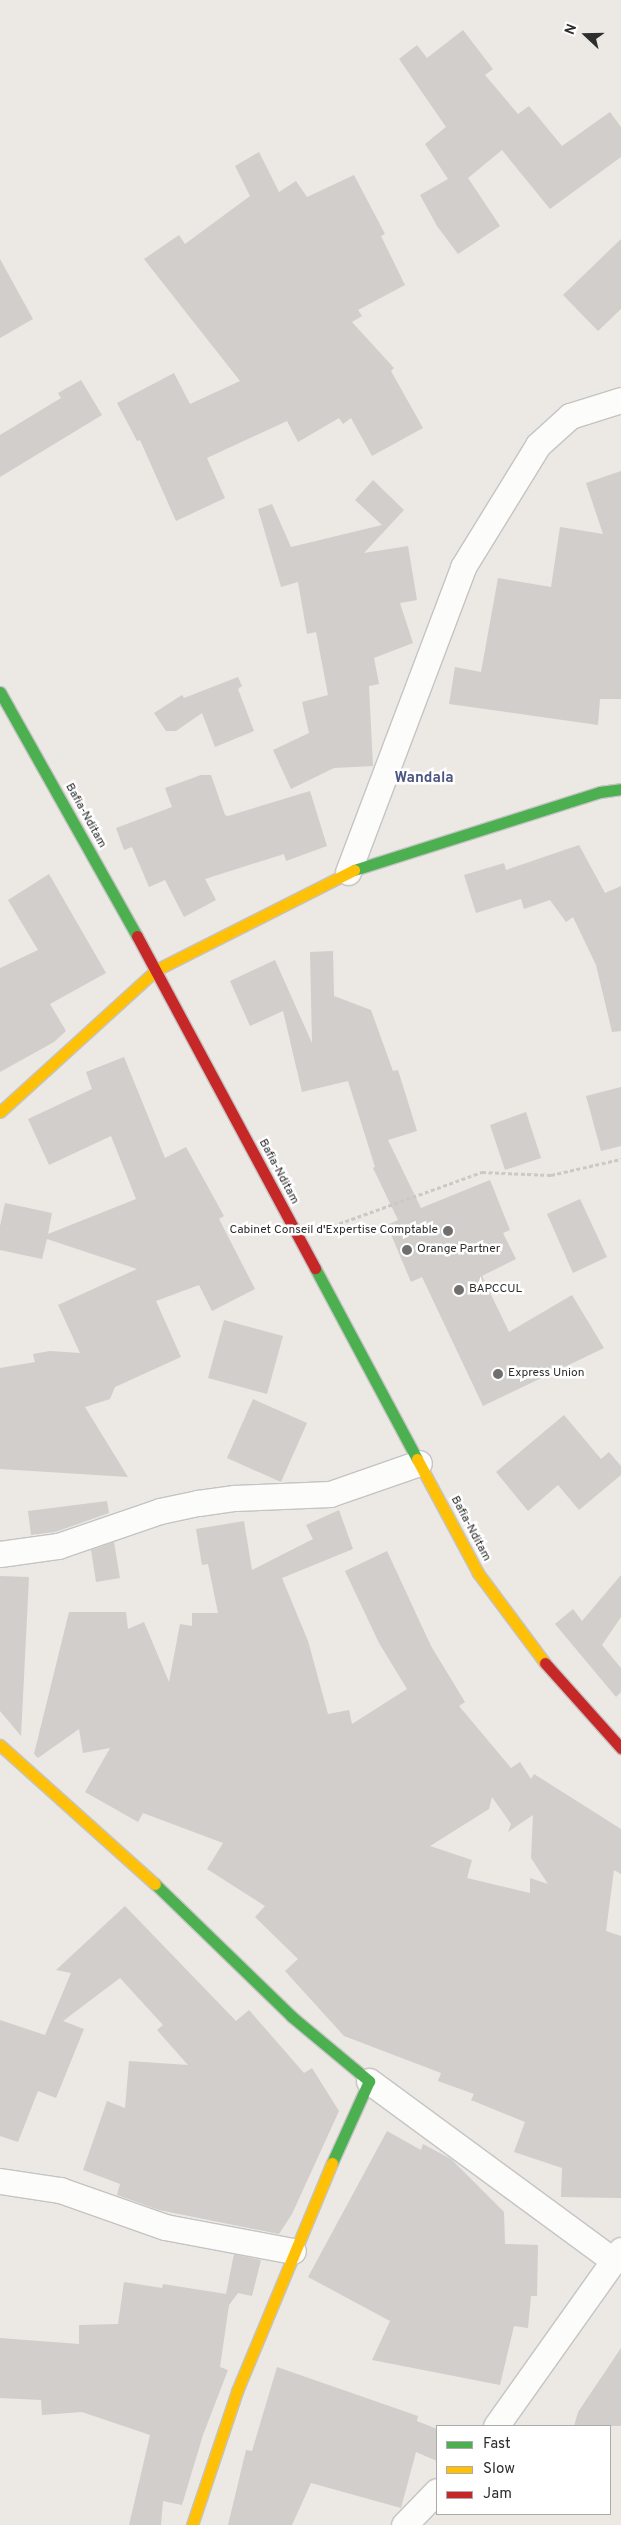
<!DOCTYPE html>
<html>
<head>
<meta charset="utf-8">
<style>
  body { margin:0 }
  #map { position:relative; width:621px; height:2525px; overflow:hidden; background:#ece8e4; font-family:Overpass,sans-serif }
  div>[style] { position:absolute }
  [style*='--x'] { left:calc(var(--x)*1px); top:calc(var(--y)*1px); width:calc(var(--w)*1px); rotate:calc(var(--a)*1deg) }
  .building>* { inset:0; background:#d1cecb }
  .path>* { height:3px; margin-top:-1.5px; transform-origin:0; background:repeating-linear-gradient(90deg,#c9c9c8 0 4px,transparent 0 6.5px) }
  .roads { filter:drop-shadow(1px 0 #c5c4c5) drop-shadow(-1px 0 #c5c4c5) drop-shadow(0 1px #c5c4c5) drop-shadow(0 -1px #c5c4c5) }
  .street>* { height:25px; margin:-12.5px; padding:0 12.5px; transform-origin:12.5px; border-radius:12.5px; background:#fcfcfb }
  .fast>* { height:11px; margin:-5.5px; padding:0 5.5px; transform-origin:5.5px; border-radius:5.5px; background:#4caf50 }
  .slow>* { height:11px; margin:-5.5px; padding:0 5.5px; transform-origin:5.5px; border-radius:5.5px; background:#ffc107 }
  .jam>* { height:11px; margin:-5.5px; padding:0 5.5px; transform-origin:5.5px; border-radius:5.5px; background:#c62828 }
  .dots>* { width:14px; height:14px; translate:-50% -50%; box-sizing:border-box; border:2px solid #fff; border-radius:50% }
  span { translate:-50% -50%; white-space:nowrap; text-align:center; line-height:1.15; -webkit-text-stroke:5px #fff; paint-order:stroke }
  .street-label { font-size:12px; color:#2e2e2e }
  .poi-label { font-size:12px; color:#2e2e2e }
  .right { translate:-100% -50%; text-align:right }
  .left { translate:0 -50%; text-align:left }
  .quarter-label { font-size:15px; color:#4d5680; font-weight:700 }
  .legend { position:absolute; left:436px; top:2425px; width:175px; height:90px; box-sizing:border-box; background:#fff; border:1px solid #ababab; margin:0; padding:6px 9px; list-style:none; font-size:15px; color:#2e2e2e }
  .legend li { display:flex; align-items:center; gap:10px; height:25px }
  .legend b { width:25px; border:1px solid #ababab }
  .north { position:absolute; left:561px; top:10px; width:50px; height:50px; -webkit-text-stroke:4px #fff; paint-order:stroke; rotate:291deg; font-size:14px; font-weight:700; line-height:20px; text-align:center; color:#2e2e2e }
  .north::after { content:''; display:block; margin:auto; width:18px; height:22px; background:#2e2e2e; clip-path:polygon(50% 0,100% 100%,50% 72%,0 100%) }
</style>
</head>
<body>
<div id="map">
  <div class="building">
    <i style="clip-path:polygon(463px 30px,493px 69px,485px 75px,518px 114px,529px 106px,562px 146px,610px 112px,621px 127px,621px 157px,550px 209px,502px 150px,468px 178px,500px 226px,458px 254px,437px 226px,420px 195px,448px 179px,425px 144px,446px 127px,399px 59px,417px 45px,427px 58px)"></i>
    <i style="clip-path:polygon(259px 152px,279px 192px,296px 181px,307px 197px,354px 175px,385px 234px,381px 236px,405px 285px,358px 310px,362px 316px,352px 322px,394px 368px,391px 371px,423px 428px,372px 456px,351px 418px,343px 424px,339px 418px,298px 442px,287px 421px,207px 458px,225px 498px,176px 521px,140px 440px,137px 441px,117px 403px,174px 373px,190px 404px,240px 381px,144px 259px,179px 235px,185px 244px,250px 196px,235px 166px)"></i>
    <i style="clip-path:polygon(621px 239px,621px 309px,598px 331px,563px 295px)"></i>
    <i style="clip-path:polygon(0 259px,33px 319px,0 338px)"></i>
    <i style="clip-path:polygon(81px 380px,102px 415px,0 477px,0 435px,61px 398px,58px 393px)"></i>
    <i style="clip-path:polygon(621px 471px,621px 699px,600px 699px,598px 725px,449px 704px,455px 667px,481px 672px,498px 578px,551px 587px,560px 527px,603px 534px,586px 483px)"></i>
    <i style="clip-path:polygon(373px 480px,404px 510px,364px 553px,408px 546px,417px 600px,400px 603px,413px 643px,374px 658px,379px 684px,369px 686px,373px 766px,334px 768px,291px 789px,273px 750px,309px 733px,302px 702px,328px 695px,316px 632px,307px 634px,298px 582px,281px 587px,258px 509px,272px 504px,291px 547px,382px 525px,355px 500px)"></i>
    <i style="clip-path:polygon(238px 677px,242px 686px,238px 689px,254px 731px,215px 747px,202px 713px,176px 731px,166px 731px,154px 713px,182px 695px,184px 698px)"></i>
    <i style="clip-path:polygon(201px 775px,211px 775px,225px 815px,228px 816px,310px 791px,327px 846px,286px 861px,284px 854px,205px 879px,216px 900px,184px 917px,165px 880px,149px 887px,132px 847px,124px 850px,116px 828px,172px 807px,165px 788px)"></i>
    <i style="clip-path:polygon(579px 845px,605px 893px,621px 886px,621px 1031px,612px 1032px,596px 965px,573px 917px,566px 922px,550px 900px,524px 909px,521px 899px,476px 913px,464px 875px,504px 863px,506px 870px)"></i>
    <i style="clip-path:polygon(49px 874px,106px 973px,50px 1004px,66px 1031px,54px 1042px,0 1072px,0 968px,38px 950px,8px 900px)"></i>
    <i style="clip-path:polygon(333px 951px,334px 996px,371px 1010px,393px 1071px,398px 1070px,417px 1131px,388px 1140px,421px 1208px,490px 1180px,510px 1230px,503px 1233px,516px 1259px,482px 1276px,509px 1332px,572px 1295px,604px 1348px,483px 1406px,422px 1277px,411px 1282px,387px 1225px,398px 1220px,373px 1168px,375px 1167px,348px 1081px,302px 1092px,283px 1011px,250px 1026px,230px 981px,275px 960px,312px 1043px,310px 952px)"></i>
    <i style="clip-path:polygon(124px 1057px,165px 1158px,186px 1147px,224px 1216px,219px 1219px,255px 1289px,212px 1311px,199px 1285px,156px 1301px,181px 1357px,115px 1387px,110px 1399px,85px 1407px,128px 1477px,0 1469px,0 1368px,35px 1362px,33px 1354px,50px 1351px,80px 1353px,58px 1305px,137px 1269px,47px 1239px,42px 1259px,0 1250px,0 1226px,5px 1203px,52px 1213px,48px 1234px,136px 1199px,111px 1136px,49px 1165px,28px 1119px,92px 1089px,86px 1072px)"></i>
    <i style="clip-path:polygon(621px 1087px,621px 1146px,601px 1151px,586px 1096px)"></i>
    <i style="clip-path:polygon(526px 1112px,541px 1158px,505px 1170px,490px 1125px)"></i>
    <i style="clip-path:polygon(580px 1199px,607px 1257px,573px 1273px,547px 1214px)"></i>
    <i style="clip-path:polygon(224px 1320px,283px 1336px,267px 1394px,208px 1378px)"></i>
    <i style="clip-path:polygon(253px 1399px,307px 1423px,281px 1482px,227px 1458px)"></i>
    <i style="clip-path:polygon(564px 1415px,601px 1459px,609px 1452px,621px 1466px,621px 1475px,579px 1510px,558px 1485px,528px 1511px,496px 1472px)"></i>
    <i style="clip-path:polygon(107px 1501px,109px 1513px,55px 1532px,31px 1535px,28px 1511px)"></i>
    <i style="clip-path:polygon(evenodd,339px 1510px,353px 1549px,282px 1578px,308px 1641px,328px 1714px,349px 1710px,352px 1724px,407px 1689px,379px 1643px,345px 1571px,387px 1551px,431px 1646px,465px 1702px,459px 1706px,511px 1768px,520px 1762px,531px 1779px,534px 1774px,621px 1829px,621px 1874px,614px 1870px,606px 1931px,621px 1936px,621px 2198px,561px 2197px,562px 2168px,514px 2152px,525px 2122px,471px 2100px,474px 2094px,438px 2081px,441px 2073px,344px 2036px,285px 1971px,298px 1959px,255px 1917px,265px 1906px,207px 1869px,223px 1843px,143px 1813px,138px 1822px,85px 1792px,110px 1748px,83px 1753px,79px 1729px,38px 1758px,34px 1754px,69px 1612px,126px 1612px,128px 1629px,144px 1622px,169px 1682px,180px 1624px,192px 1626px,192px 1613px,218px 1613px,208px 1564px,202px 1565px,196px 1529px,244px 1521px,252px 1570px,313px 1539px,306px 1525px,339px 1510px,492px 1797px,511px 1824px,508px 1832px,533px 1815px,531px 1858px,548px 1884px,530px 1878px,530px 1893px,467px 1878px,472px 1860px,430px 1846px,489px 1809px,492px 1797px)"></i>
    <i style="clip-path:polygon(114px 1542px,120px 1578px,96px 1582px,91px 1550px)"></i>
    <i style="clip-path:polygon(621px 1575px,621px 1617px,602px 1645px,621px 1668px,621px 1692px,616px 1697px,555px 1624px,573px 1609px,582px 1621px)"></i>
    <i style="clip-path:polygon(0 1576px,29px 1577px,21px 1736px,0 1711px)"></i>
    <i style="clip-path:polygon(125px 1906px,236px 2021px,249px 2010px,304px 2073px,312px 2068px,339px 2111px,292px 2214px,279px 2234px,159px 2210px,117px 2195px,120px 2184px,83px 2170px,107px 2101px,125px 2108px,129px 2061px,188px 2065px,157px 2030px,163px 2025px,120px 1978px,63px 2021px,84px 2029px,56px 2098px,38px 2091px,18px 2142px,0 2136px,0 2020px,45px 2035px,71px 1973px,56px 1970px)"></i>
    <i style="clip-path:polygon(387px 2131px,421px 2150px,423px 2144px,451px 2159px,504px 2212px,505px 2244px,538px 2245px,537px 2296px,531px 2296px,528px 2328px,514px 2326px,500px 2385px,372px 2360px,390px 2321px,308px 2277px)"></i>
    <i style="clip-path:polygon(234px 2254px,261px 2260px,252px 2296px,238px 2293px,229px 2305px,220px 2367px,228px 2370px,203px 2435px,182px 2505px,163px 2501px,161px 2525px,129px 2525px,150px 2435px,82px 2412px,42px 2415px,41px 2400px,0 2398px,0 2338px,79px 2344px,79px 2325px,118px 2324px,124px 2282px,162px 2288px,163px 2284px,226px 2294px)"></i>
    <i style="clip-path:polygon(621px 2348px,621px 2426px,574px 2426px,578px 2412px)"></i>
    <i style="clip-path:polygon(277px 2367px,418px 2416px,417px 2421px,437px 2429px,437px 2461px,416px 2452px,401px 2508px,311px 2483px,292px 2525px,228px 2525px,246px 2450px,252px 2451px)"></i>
  </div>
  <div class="path">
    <i style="--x:327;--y:1228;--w:165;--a:-19.9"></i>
    <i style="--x:482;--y:1172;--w:69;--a:2.5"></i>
    <i style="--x:551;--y:1175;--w:72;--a:-12.9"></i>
  </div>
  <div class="roads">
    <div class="street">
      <i style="--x:348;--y:872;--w:326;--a:-69.3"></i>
      <i style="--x:463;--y:567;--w:143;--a:-58.4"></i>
      <i style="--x:538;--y:445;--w:43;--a:-42.2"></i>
      <i style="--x:570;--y:416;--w:53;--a:-17.4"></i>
      <i style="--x:0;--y:1554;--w:59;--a:-7.9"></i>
      <i style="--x:58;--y:1546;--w:108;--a:-18.9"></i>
      <i style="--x:160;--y:1511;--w:39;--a:-12"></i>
      <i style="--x:198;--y:1503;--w:37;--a:-8"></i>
      <i style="--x:235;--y:1498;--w:95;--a:-2.4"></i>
      <i style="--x:330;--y:1494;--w:94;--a:-19.2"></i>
      <i style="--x:369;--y:2081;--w:303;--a:36.3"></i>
      <i style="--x:0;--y:2181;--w:61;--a:8.5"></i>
      <i style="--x:60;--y:2190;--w:111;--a:19.4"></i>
      <i style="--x:165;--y:2227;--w:130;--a:10.6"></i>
      <i style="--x:496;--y:2426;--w:216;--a:-54.6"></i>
      <i style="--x:404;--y:2525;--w:47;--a:-45.9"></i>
    </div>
    <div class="fast">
      <i style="--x:0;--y:692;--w:280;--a:60.7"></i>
      <i style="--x:354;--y:870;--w:258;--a:-17.6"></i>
      <i style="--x:600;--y:792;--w:21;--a:-8"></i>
      <i style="--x:315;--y:1268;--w:217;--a:61.9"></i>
      <i style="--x:155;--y:1884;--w:190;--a:44.1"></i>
      <i style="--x:291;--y:2016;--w:102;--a:39.8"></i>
      <i style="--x:369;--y:2081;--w:90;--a:114.3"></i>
    </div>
    <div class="slow">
      <i style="--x:0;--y:1112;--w:211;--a:-42.3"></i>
      <i style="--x:156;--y:970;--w:222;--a:-26.8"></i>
      <i style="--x:417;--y:1459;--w:129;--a:61.8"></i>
      <i style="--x:478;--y:1573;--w:112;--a:53.3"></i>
      <i style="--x:0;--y:1745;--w:208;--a:41.9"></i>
      <i style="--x:192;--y:2525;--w:141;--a:-71.4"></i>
      <i style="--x:237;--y:2391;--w:247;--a:-67.4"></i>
    </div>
    <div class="jam">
      <i style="--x:137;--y:936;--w:377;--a:61.8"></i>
      <i style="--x:545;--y:1663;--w:114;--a:48.2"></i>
    </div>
  </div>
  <div class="dots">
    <i style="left:448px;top:1231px;background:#706f6e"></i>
    <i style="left:407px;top:1250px;background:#706f6e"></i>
    <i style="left:459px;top:1290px;background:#706f6e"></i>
    <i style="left:498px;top:1374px;background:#706f6e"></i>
  </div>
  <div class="street-label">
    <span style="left:85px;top:816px;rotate:61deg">Bafia-Nditam</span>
    <span style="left:278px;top:1172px;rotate:62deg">Bafia-Nditam</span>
    <span style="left:470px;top:1529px;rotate:62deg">Bafia-Nditam</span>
  </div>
  <div class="poi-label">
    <span class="right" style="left:438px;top:1231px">Cabinet Conseil d'Expertise Comptable</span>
    <span class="left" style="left:417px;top:1250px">Orange Partner</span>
    <span class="left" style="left:469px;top:1290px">BAPCCUL</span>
    <span class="left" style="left:508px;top:1374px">Express Union</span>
  </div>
  <div class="quarter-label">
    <span style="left:424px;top:779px">Wandala</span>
  </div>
  <ul class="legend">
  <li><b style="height:6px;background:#4caf50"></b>Fast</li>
  <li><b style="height:6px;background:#ffc107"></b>Slow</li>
  <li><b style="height:6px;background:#c62828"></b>Jam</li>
  </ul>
  <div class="north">N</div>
</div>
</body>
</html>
